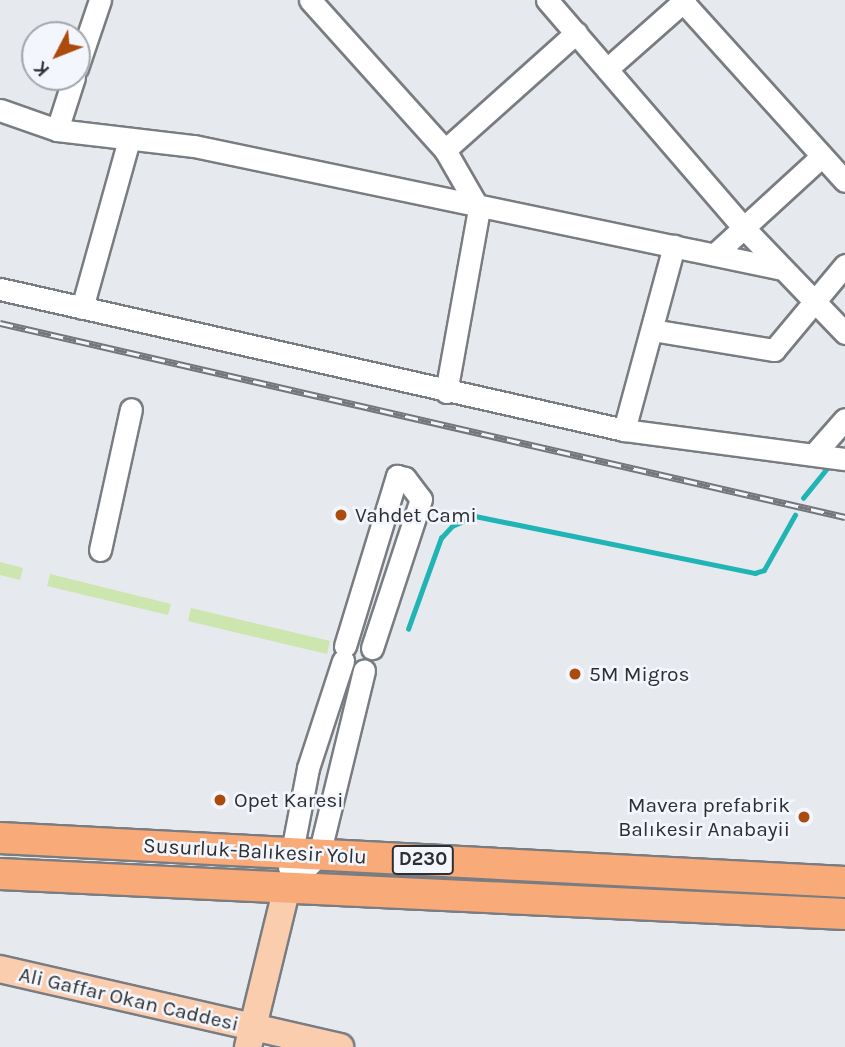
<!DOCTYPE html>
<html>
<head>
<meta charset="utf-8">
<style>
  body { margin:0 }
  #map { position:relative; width:845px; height:1047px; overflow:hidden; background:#e6e9ee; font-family:Karla,sans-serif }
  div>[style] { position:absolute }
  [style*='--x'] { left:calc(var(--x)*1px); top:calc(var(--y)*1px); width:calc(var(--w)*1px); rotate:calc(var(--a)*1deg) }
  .green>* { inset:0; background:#cde5ae }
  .stream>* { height:4.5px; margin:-2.25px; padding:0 2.25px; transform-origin:2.25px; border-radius:2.25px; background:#20b4b5 }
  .roads { filter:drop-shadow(2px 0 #797c81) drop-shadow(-2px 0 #797c81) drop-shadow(0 2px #797c81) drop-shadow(0 -2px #797c81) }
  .minor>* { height:21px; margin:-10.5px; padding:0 10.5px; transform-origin:10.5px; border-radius:10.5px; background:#fff }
  .major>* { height:26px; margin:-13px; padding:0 13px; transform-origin:13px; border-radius:13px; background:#fbcdaf }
  .highway>* { height:30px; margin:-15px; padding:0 15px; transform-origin:15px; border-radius:15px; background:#f8ab79 }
  .rail>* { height:7px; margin-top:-3.5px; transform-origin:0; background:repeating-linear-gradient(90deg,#f3f6fc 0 13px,#747679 0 26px); box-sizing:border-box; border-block:2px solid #747679 }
  .dots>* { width:19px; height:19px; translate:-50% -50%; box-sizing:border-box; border:4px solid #f3f6fc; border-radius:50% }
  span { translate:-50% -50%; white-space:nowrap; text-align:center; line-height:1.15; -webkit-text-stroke:5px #f3f6fc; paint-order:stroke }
  .shield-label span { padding:2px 5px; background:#f3f6fc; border:2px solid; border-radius:5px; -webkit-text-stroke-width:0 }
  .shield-label { font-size:19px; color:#2e2f31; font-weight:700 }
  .poi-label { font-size:21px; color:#2e2f31 }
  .left { translate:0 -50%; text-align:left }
  .right { translate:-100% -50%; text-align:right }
  .street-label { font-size:21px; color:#2e2f31 }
  .north { position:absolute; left:21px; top:21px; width:70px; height:70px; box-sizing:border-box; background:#f3f6fc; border:2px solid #a4a6ab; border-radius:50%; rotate:228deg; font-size:19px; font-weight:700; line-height:28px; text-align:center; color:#2e2f31 }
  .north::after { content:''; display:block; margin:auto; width:24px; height:32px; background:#ad4b0d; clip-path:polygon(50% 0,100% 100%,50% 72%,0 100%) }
</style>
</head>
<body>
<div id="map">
  <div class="green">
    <i style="clip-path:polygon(0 562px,23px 568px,20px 580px,0 575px)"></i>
    <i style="clip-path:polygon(50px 574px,171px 604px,168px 615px,47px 586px)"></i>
    <i style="clip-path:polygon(191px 608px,330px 641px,327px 654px,188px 621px)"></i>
    <i style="clip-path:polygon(0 852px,268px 866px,0 856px)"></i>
    <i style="clip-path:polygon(330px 867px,845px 893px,845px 899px,337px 874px)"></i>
  </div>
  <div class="stream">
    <i style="--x:803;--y:498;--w:38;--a:-51"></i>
    <i style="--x:408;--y:629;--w:97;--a:-70.1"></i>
    <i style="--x:441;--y:538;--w:16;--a:-47"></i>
    <i style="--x:452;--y:526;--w:25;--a:-23"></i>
    <i style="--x:475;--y:516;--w:286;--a:11.5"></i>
    <i style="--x:755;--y:573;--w:9;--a:-18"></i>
    <i style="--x:764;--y:570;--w:63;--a:-60.6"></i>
  </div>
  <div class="roads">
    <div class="minor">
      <i style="--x:310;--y:0;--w:202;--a:48"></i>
      <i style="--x:445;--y:150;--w:68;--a:60"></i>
      <i style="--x:479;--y:209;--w:186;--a:100.2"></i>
      <i style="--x:547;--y:0;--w:301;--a:49.2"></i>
      <i style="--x:744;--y:228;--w:146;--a:46.1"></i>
      <i style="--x:683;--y:2;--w:241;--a:47.9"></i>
      <i style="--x:77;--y:68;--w:72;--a:-71.3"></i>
      <i style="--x:607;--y:69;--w:104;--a:-41.5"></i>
      <i style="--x:0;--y:110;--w:60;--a:19.3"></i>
      <i style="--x:57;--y:130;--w:138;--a:6.7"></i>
      <i style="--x:194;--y:146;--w:601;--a:11.81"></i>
      <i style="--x:57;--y:130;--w:56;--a:-72.2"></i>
      <i style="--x:445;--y:150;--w:176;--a:-41.8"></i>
      <i style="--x:715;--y:254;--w:145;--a:-42.5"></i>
      <i style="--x:0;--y:289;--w:640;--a:12.73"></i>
      <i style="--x:624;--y:430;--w:223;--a:7.5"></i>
      <i style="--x:82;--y:308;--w:174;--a:-74.4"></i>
      <i style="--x:652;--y:330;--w:124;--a:9.3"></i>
      <i style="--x:774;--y:350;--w:111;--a:-50.1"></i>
      <i style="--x:624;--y:430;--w:191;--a:-74.8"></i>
      <i style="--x:815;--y:453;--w:45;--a:-48.6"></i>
      <i style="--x:100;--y:550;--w:144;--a:-77.6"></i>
      <i style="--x:345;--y:646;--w:178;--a:-73"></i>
      <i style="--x:397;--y:476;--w:8;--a:14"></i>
      <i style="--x:405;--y:478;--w:26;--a:53"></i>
      <i style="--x:421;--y:499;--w:157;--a:108.2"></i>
      <i style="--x:289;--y:867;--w:101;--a:-79.1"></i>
      <i style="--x:308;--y:768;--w:113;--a:-71.9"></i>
      <i style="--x:287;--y:887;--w:45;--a:-45"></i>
      <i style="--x:319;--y:855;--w:190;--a:-76.3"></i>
    </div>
    <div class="major">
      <i style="--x:0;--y:969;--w:349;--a:12.9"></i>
      <i style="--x:248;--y:1047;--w:165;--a:-76.3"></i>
    </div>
    <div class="highway">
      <i style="--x:0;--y:838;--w:846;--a:2.98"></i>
      <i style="--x:0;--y:874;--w:846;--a:2.71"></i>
    </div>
  </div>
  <div class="rail">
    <i style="--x:0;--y:323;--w:867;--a:12.93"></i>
  </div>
  <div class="dots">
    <i style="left:341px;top:515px;background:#ad4b0d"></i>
    <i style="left:575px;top:674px;background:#ad4b0d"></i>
    <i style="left:220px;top:800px;background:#ad4b0d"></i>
    <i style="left:804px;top:817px;background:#ad4b0d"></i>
  </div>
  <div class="shield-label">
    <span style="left:423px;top:860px">D230</span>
  </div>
  <div class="poi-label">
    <span class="left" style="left:355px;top:515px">Vahdet Cami</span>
    <span class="left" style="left:589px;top:674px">5M Migros</span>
    <span class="left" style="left:234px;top:800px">Opet Karesi</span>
    <span class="right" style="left:790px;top:817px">Mavera prefabrik<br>Balıkesir Anabayii</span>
  </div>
  <div class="street-label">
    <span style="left:255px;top:851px;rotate:3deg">Susurluk-Balıkesir Yolu</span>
    <span style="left:129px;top:999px;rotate:13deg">Ali Gaffar Okan Caddesi</span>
  </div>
  <div class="north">K</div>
</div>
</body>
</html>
